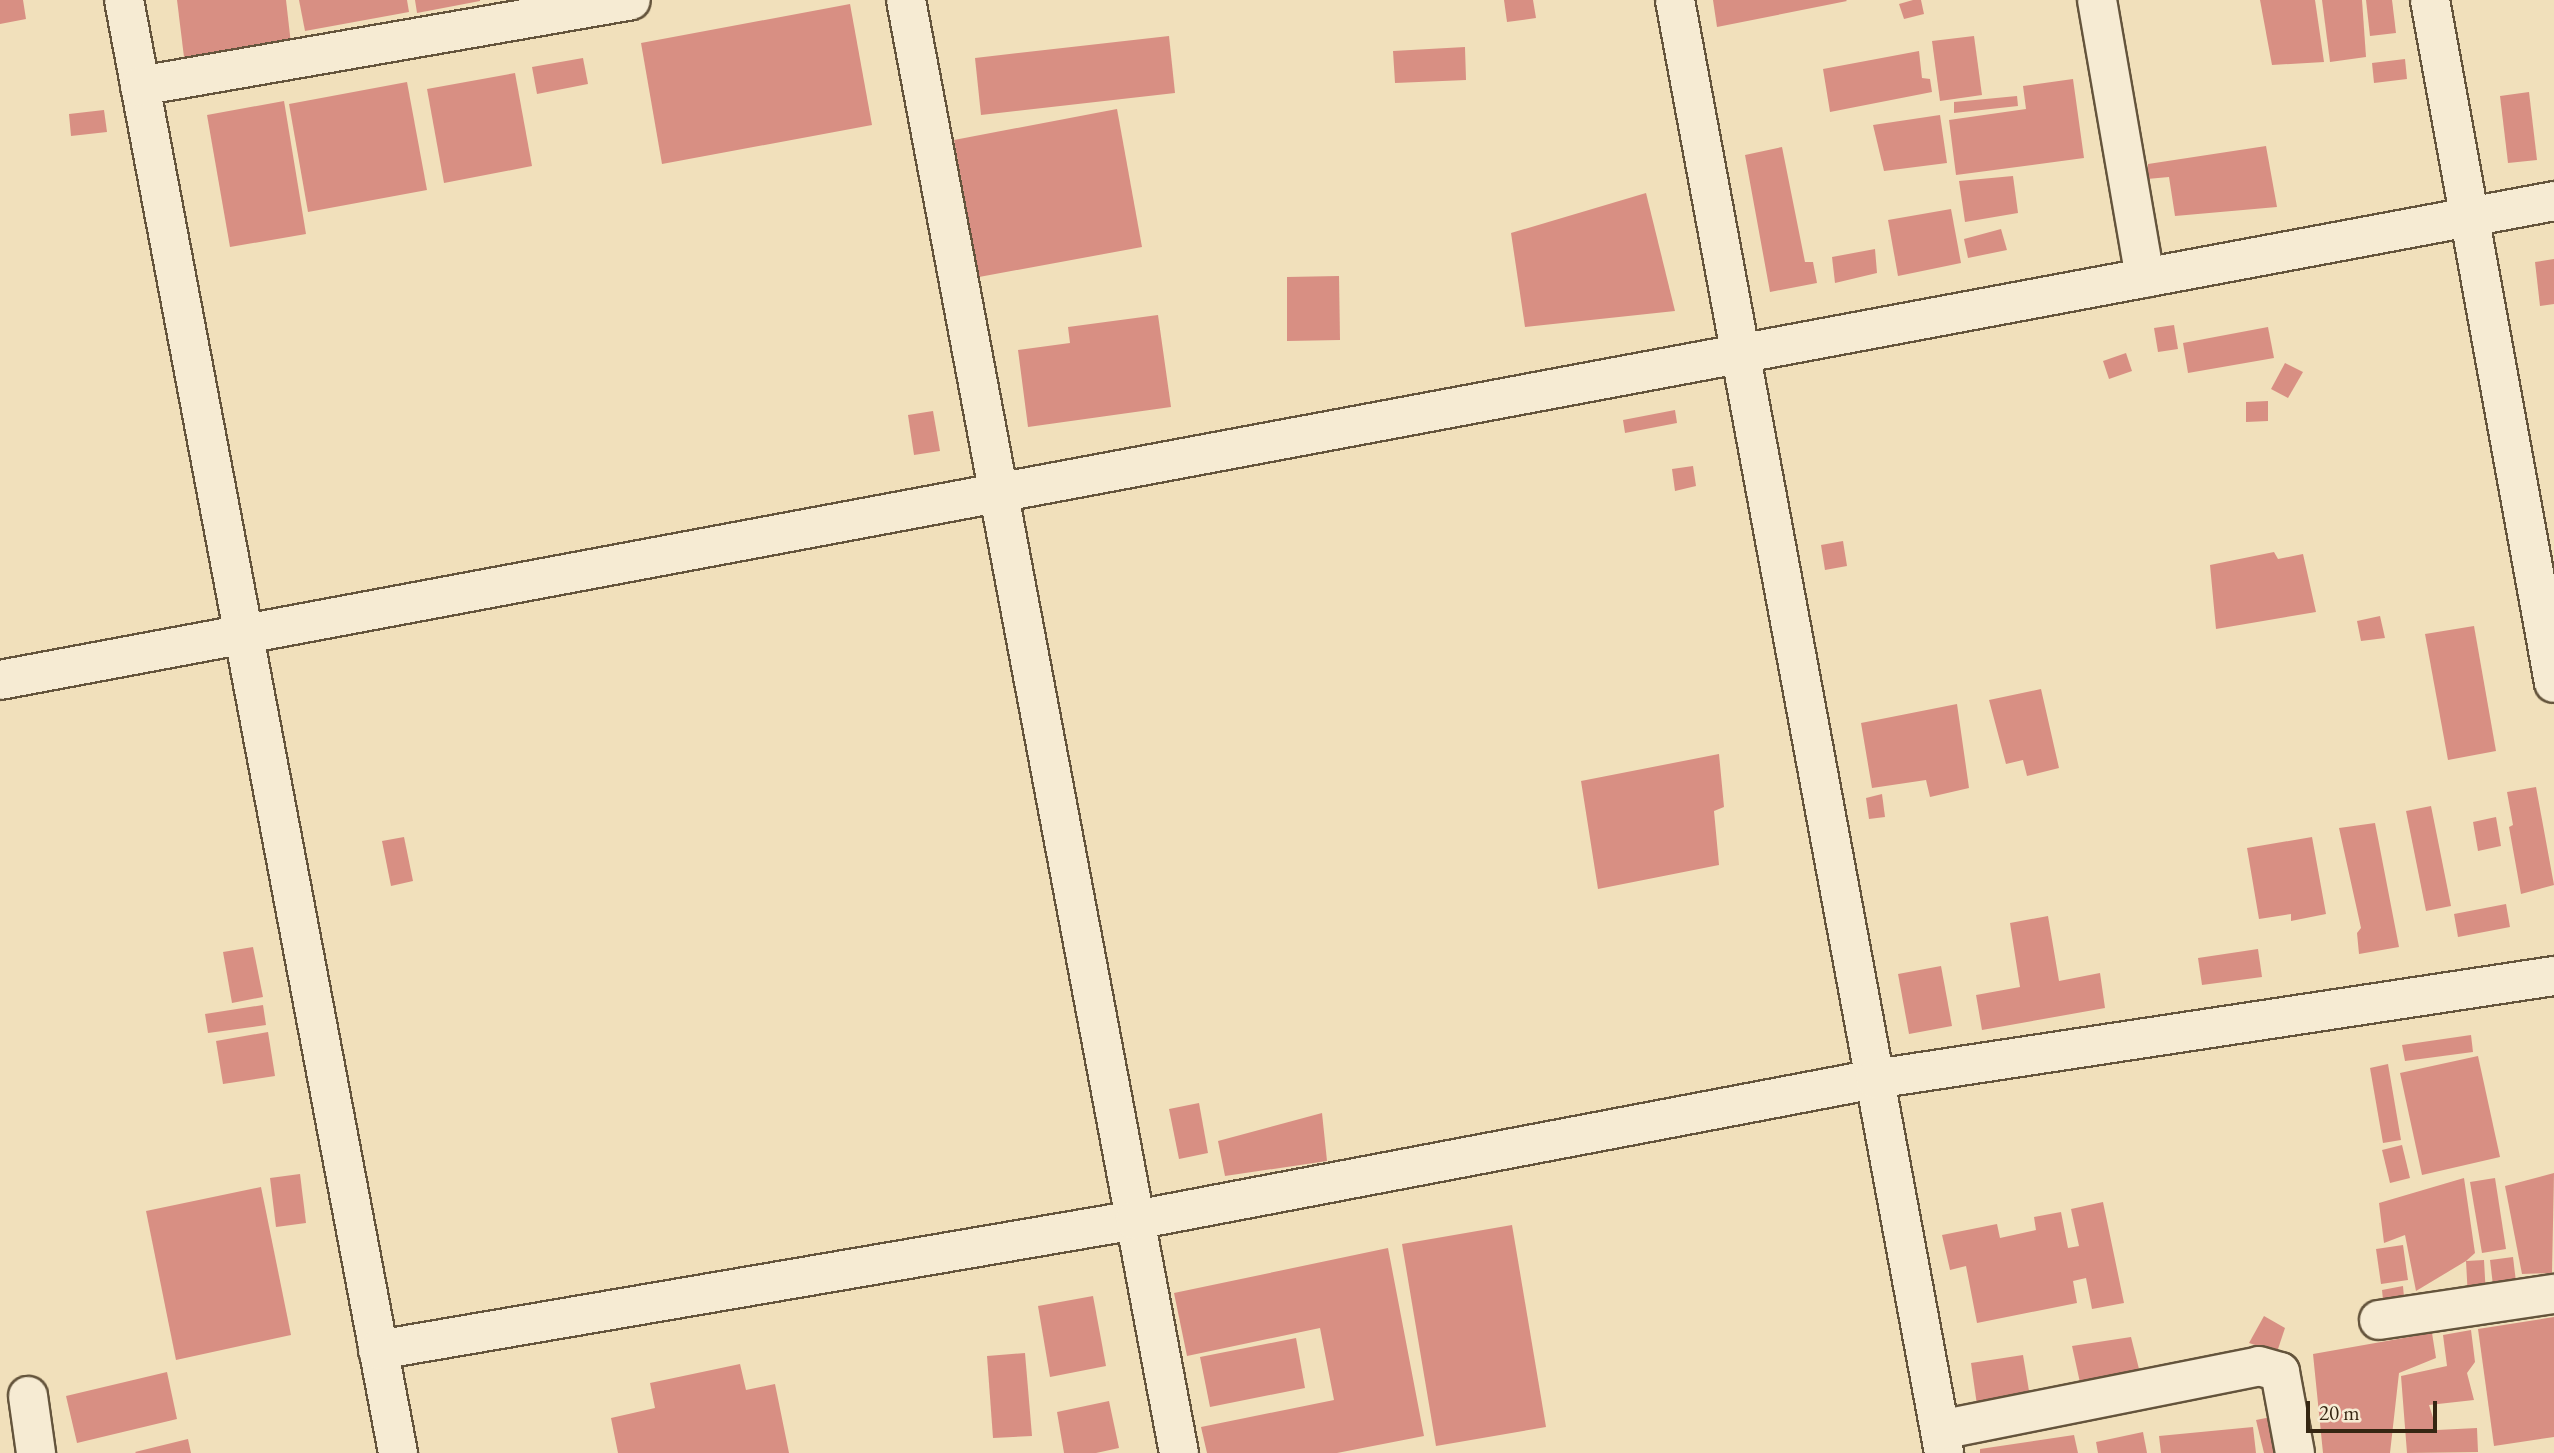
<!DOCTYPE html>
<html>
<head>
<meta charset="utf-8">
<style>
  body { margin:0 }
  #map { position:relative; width:2554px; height:1453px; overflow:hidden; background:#f1e0bb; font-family:"EB Garamond",serif }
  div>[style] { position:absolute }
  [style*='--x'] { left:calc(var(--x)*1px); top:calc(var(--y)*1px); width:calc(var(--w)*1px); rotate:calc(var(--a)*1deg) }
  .building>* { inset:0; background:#d88f83 }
  .roads { filter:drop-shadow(2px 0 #64543c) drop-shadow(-2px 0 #64543c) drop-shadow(0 2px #64543c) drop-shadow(0 -2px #64543c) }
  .minor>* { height:38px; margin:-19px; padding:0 19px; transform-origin:19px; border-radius:19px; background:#f6ebd3 }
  span { translate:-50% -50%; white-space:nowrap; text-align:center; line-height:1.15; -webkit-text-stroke:7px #f6ebd3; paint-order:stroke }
  .scale { position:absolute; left:2306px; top:1401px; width:131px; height:32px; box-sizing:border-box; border:4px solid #352612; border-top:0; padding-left:9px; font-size:21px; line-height:24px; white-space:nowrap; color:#352612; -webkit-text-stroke:5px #f6ebd3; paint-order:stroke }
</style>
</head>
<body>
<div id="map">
  <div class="building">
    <i style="clip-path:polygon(0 0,23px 0,26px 19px,0 24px)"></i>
    <i style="clip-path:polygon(177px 0,286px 0,291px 44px,184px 57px)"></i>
    <i style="clip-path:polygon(299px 0,407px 0,409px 12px,305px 31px)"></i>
    <i style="clip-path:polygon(415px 0,480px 0,480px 1px,417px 13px)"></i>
    <i style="clip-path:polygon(1504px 0,1533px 0,1536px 18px,1507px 22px)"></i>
    <i style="clip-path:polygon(1713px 0,1846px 0,1847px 1px,1717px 27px)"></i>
    <i style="clip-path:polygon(1913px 0,1921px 0,1924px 14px,1904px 19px,1899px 4px)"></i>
    <i style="clip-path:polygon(2260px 0,2315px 0,2324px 62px,2272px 65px)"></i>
    <i style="clip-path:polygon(2322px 0,2362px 0,2366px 57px,2330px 62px)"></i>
    <i style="clip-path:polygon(2366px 0,2392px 0,2396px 33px,2370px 36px)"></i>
    <i style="clip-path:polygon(850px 4px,872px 125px,662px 164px,641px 43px)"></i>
    <i style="clip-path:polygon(1169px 36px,1175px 93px,981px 115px,975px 58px)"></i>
    <i style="clip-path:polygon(1974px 36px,1982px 95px,1940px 101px,1932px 41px)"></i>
    <i style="clip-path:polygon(1465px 47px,1466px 80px,1395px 83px,1393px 51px)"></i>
    <i style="clip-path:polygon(1919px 51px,1922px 78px,1930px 79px,1932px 92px,1830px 112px,1823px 69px)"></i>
    <i style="clip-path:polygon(583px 58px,588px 84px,537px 94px,532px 67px)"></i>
    <i style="clip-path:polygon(2405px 59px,2407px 79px,2374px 83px,2372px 63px)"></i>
    <i style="clip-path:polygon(515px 73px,532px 166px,444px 183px,427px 89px)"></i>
    <i style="clip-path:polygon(2073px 79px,2084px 158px,1956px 175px,1949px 120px,2026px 109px,2023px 86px)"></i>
    <i style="clip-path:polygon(407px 82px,427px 190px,308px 212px,289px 104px)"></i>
    <i style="clip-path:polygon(2529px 92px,2537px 160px,2508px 163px,2500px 96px)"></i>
    <i style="clip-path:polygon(2017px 96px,2018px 106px,1954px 113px,1954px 102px)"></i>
    <i style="clip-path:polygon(284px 101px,306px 234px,230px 247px,207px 115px)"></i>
    <i style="clip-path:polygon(1117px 109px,1142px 247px,979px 277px,954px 140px)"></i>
    <i style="clip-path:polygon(104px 110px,107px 132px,71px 136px,69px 114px)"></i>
    <i style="clip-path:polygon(1940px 115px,1947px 163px,1884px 171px,1873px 125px)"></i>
    <i style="clip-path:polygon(2266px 146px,2277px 207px,2175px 216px,2169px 177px,2147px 179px,2148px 164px)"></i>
    <i style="clip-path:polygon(1782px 147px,1805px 262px,1813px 262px,1817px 283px,1770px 292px,1745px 155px)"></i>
    <i style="clip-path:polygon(2013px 176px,2018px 213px,1965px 222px,1959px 181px)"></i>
    <i style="clip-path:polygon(1646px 193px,1675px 311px,1525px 327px,1511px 233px)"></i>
    <i style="clip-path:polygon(1951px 209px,1961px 263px,1898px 276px,1888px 220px)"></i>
    <i style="clip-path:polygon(2001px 229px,2007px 250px,1968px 258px,1964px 239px)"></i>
    <i style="clip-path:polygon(1875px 249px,1877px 273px,1835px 283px,1832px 257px)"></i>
    <i style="clip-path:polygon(2554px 259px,2554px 304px,2540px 306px,2535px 262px)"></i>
    <i style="clip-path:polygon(1339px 276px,1340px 340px,1287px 341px,1287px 277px)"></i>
    <i style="clip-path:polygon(1158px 315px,1171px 407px,1028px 427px,1018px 350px,1070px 343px,1068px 327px)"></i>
    <i style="clip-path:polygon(2174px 325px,2178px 349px,2158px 352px,2154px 328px)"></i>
    <i style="clip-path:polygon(2268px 327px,2274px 358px,2188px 373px,2183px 343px)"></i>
    <i style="clip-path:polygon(2126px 353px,2132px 371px,2109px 379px,2103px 361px)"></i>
    <i style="clip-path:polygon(2285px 363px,2303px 372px,2288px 398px,2271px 389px)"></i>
    <i style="clip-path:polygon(2268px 401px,2268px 421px,2246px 422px,2246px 402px)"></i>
    <i style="clip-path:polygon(1675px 410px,1677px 423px,1625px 433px,1623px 420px)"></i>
    <i style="clip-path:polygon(933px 411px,940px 451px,914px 455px,908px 415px)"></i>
    <i style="clip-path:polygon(1693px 466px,1696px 486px,1675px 491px,1672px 469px)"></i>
    <i style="clip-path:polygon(1843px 541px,1847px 566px,1825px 570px,1821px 545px)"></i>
    <i style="clip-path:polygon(2274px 552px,2278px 559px,2303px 554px,2316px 612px,2216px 629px,2210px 565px)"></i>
    <i style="clip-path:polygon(2380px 616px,2385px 638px,2361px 641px,2357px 621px)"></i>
    <i style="clip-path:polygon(2474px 626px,2496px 751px,2448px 760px,2425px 634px)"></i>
    <i style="clip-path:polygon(2041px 689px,2059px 768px,2027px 776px,2023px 760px,2006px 764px,1989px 700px)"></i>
    <i style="clip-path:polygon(1957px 704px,1969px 788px,1930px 797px,1926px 780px,1872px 788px,1861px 723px)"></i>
    <i style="clip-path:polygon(1719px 754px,1724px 807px,1714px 811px,1719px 865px,1598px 889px,1581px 781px)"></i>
    <i style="clip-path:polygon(2536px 787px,2554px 885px,2521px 894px,2509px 827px,2513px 825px,2507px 792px)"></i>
    <i style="clip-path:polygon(1882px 794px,1885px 817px,1869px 819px,1866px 798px)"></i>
    <i style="clip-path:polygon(2431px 806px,2451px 906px,2426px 911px,2406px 811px)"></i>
    <i style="clip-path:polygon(2496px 817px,2501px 846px,2478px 851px,2473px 822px)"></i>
    <i style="clip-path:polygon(2375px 823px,2399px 947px,2359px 954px,2357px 933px,2361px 928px,2339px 828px)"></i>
    <i style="clip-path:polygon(404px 837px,413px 881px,391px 886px,382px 841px)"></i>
    <i style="clip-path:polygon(2312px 837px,2326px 914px,2291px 921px,2291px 914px,2259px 919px,2247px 848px)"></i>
    <i style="clip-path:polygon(2506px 904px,2510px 927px,2458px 937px,2454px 914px)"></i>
    <i style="clip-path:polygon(2048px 916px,2059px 981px,2100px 973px,2105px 1008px,1982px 1030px,1976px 995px,2020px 987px,2010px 923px)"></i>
    <i style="clip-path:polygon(253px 947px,263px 997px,232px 1003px,223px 952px)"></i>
    <i style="clip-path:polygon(2258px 949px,2262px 977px,2202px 985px,2198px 958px)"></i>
    <i style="clip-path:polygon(1941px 966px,1952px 1026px,1909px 1034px,1898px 974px)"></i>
    <i style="clip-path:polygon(263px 1005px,266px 1025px,208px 1033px,205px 1014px)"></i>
    <i style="clip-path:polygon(268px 1032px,275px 1076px,223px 1084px,216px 1041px)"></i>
    <i style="clip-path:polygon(2471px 1035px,2473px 1052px,2405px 1061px,2402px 1045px)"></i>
    <i style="clip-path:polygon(2478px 1056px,2500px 1157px,2422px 1175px,2400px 1073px)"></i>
    <i style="clip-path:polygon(2388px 1064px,2401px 1140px,2383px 1143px,2370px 1068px)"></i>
    <i style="clip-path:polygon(1199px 1103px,1208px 1153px,1179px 1159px,1169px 1109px)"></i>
    <i style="clip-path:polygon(1322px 1113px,1327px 1161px,1225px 1176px,1218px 1141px)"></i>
    <i style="clip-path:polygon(2402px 1145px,2410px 1178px,2390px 1183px,2382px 1150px)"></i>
    <i style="clip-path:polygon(2554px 1173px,2552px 1273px,2522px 1274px,2505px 1186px)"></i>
    <i style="clip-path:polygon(300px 1174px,306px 1223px,276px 1227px,270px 1178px)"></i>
    <i style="clip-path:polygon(2464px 1178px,2475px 1253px,2466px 1261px,2484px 1260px,2486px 1296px,2468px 1298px,2466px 1261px,2416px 1291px,2405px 1235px,2384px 1243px,2379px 1203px)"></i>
    <i style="clip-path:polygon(2495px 1178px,2506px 1249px,2482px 1253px,2470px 1182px)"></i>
    <i style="clip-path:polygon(261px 1187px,291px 1335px,176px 1360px,146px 1211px)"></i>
    <i style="clip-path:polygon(2103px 1202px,2124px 1303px,2092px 1309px,2086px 1278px,2073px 1281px,2077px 1303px,1977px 1323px,1966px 1266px,1950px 1270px,1942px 1235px,1997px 1224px,2000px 1238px,2036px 1230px,2034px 1217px,2061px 1212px,2068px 1248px,2079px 1246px,2071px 1209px)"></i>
    <i style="clip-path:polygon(1512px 1225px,1546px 1427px,1436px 1446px,1402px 1244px)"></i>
    <i style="clip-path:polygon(2403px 1245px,2408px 1280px,2381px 1284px,2376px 1249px)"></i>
    <i style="clip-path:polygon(1388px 1248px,1424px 1436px,1337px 1453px,1207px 1453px,1201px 1427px,1334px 1400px,1320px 1328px,1187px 1356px,1174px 1293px)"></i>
    <i style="clip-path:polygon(2513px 1257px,2517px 1290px,2494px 1294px,2490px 1260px)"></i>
    <i style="clip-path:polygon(2403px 1286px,2404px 1297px,2383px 1300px,2382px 1290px)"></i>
    <i style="clip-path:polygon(1093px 1296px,1106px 1366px,1050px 1377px,1038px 1306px)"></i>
    <i style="clip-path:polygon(2264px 1316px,2285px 1328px,2277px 1352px,2249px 1343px)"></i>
    <i style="clip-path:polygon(2554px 1317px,2554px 1437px,2494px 1446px,2478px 1329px)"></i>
    <i style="clip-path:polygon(2471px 1330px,2475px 1362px,2467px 1373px,2474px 1400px,2429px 1405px,2437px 1430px,2477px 1428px,2478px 1452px,2407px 1453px,2401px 1376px,2447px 1366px,2443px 1335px)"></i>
    <i style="clip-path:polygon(2432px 1333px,2436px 1358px,2399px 1373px,2390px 1453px,2323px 1453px,2313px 1354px)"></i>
    <i style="clip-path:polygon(2131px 1337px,2141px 1377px,2081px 1387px,2072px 1346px)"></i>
    <i style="clip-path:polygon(1296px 1338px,1305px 1388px,1210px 1407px,1200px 1357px)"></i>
    <i style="clip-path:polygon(1025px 1353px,1032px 1436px,993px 1438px,987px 1356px)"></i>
    <i style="clip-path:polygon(2023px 1355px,2030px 1397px,1977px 1405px,1971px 1363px)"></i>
    <i style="clip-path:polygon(740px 1364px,746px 1390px,775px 1384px,789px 1453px,618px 1453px,611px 1418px,655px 1408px,650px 1383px)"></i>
    <i style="clip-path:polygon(167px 1372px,177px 1419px,77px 1443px,66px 1396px)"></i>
    <i style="clip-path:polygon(1109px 1401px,1119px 1448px,1096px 1453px,1064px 1453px,1057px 1412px)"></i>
    <i style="clip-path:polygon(2271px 1417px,2280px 1453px,2264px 1453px,2256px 1420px)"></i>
    <i style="clip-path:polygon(2253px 1427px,2256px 1453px,2161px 1453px,2159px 1436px)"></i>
    <i style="clip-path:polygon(2143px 1432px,2147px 1453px,2098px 1453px,2096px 1442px)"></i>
    <i style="clip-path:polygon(2074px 1435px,2078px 1453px,1980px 1453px,1980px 1449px)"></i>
    <i style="clip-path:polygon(188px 1439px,191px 1453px,136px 1453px,135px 1452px)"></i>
  </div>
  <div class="roads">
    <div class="minor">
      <i style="--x:124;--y:0;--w:1479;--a:79.32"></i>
      <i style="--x:906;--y:0;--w:1478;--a:79.36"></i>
      <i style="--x:1675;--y:0;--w:1478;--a:79.51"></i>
      <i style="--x:2097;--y:0;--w:282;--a:80.2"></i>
      <i style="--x:2430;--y:0;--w:694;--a:79.71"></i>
      <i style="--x:140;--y:86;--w:498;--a:-9.9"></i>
      <i style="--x:0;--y:680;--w:2599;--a:-10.62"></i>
      <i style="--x:2379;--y:1320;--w:177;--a:-8.5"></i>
      <i style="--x:378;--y:1350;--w:768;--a:-9.74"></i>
      <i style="--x:1135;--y:1220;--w:753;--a:-10.79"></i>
      <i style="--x:1875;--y:1079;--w:687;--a:-8.63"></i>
      <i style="--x:28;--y:1396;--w:58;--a:82"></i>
      <i style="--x:1940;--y:1430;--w:325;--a:-11.3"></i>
      <i style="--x:2259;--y:1366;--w:22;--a:16"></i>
      <i style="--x:2280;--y:1372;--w:82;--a:79.5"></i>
    </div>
  </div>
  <div class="scale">20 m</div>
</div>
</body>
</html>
